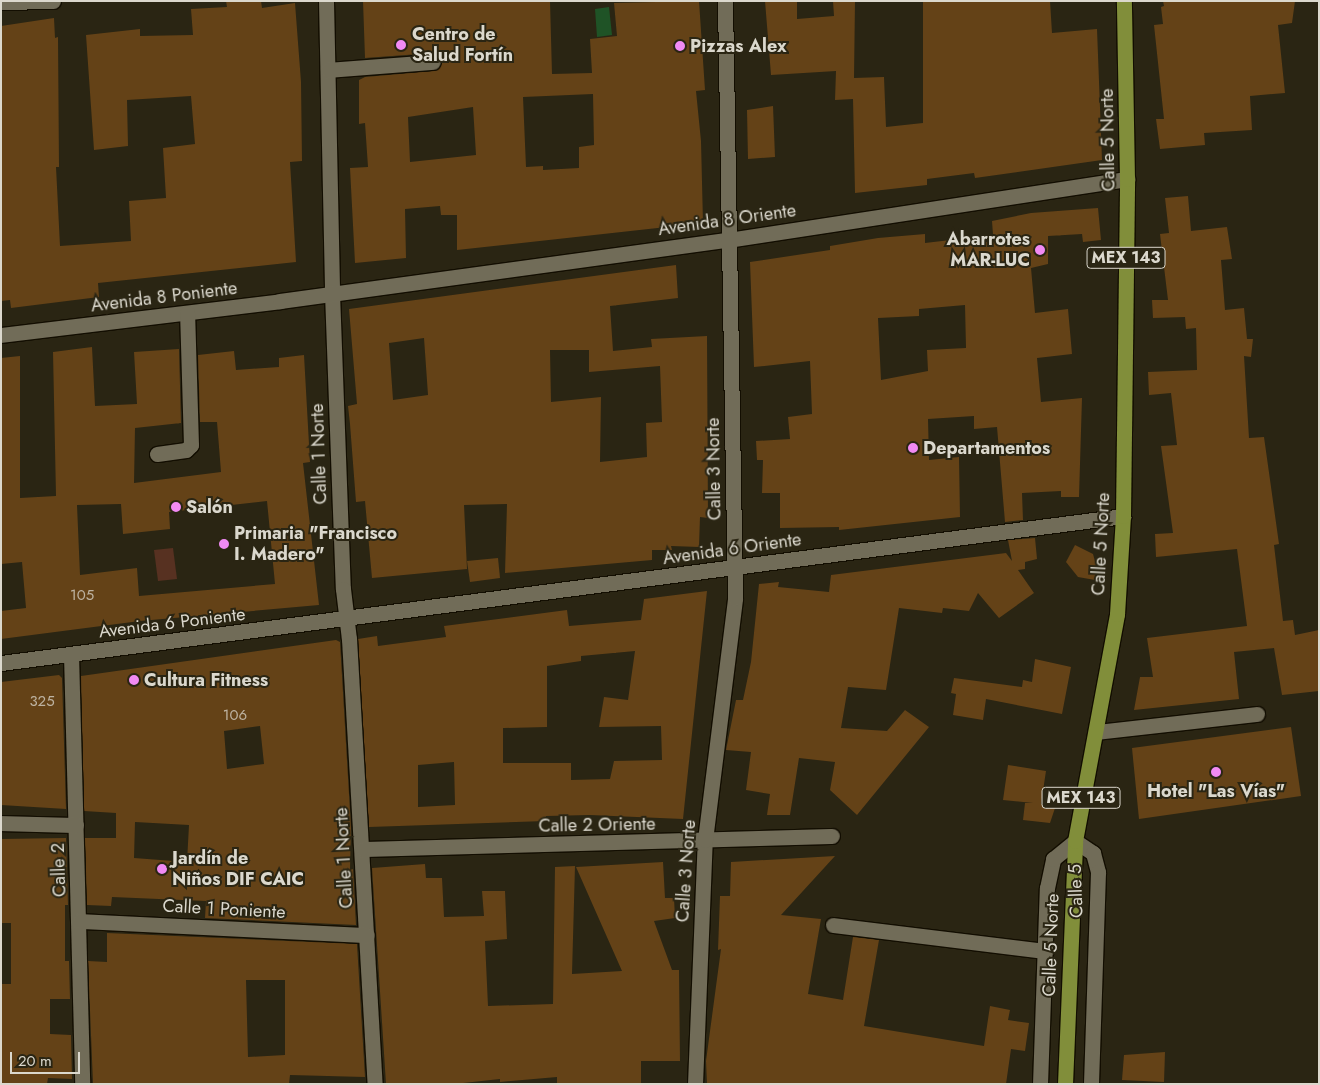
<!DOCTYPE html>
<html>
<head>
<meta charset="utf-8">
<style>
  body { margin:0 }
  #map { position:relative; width:1320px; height:1085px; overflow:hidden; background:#2a2513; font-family:Jost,sans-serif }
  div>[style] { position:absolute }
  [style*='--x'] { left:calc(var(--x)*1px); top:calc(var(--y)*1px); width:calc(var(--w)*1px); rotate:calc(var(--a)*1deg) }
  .green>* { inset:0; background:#573121 }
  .water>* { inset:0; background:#1f5326 }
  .building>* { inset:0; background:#644217 }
  .roads { filter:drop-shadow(1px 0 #130e01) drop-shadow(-1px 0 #130e01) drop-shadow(0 1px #130e01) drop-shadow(0 -1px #130e01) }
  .minor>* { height:15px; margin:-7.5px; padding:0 7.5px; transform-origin:7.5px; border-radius:7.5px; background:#716c58 }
  .major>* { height:15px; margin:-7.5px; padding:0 7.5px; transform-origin:7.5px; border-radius:7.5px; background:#818e3a }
  .dots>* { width:14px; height:14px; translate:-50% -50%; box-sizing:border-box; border:2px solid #2a2513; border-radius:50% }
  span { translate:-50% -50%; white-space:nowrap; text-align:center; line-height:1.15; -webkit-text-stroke:4px #2a2513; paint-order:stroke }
  .number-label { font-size:15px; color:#bdb2a0 }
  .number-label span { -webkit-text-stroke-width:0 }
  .shield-label span { padding:1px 4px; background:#2a2513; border:1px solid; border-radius:4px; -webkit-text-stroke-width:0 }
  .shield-label { font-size:16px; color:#dbd8cd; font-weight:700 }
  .poi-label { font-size:18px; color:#dbd8cd; font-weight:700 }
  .left { translate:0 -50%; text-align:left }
  .right { translate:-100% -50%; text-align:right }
  .street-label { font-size:18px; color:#dbd8cd }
  .frame { position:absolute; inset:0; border:2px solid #dbd8cd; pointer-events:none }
  .scale { position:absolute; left:10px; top:1052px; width:70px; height:22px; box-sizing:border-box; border:2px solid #dbd8cd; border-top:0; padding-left:6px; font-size:15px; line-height:18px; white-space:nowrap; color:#dbd8cd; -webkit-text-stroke:4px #2a2513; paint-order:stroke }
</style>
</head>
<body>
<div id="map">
  <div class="green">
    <i style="clip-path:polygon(173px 548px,177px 579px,158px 581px,154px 550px)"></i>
  </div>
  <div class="water">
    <i style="clip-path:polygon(609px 7px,612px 35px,597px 37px,595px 9px)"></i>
  </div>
  <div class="building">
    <i style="clip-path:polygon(226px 1px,261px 1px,262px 8px,295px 3px,301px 82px,302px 161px,290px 162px,296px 262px,98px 283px,99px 297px,11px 308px,10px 300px,1px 301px,1px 26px,54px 18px,55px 38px,58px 37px,59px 167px,56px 167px,60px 246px,131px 241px,129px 201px,166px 198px,163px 148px,195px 144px,191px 96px,127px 100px,128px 146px,94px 150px,86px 35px,140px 29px,140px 36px,193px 35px,191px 9px,227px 7px)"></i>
    <i style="clip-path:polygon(evenodd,363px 1px,550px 1px,552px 74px,592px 73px,590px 39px,617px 36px,614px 3px,699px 1px,705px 90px,696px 91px,701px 141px,703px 223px,457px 250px,457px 215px,441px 215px,440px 206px,405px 209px,406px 258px,355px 263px,350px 168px,368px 167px,365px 123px,359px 124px,359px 80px,365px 77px,434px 71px,442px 62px,440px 56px,433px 53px,365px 58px,363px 1px,593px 94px,594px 145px,579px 147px,579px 168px,543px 170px,543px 166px,526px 167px,523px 97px,593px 94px,363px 1px,473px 107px,476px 155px,410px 162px,408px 117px,473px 107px)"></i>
    <i style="clip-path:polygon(765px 1px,797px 1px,797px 19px,834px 16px,833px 1px,855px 1px,854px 78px,884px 77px,886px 127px,923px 123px,923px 1px,1050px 1px,1052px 33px,1097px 29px,1102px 160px,975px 178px,974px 173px,927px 179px,927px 185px,855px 193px,853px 99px,835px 100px,836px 71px,771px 75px)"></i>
    <i style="clip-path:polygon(1163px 1px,1295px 1px,1292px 23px,1278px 25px,1285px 93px,1250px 96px,1252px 130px,1204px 133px,1205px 145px,1160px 149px,1156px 119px,1164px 119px,1154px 25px,1163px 24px,1161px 7px,1164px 6px)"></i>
    <i style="clip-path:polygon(773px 106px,775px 157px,748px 159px,747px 110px)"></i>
    <i style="clip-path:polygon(1188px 196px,1191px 231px,1227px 227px,1232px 259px,1221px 260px,1225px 310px,1244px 308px,1247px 339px,1253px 339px,1251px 357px,1244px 356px,1249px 438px,1264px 437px,1279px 544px,1274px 545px,1283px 621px,1293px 620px,1295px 635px,1319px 630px,1319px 691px,1282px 695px,1274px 648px,1234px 652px,1239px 699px,1134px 710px,1140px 677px,1153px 677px,1147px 638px,1247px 626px,1237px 549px,1156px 557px,1155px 534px,1173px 533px,1161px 446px,1177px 445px,1171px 393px,1149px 395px,1148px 372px,1197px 370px,1196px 328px,1186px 329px,1185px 317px,1153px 318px,1152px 300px,1168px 300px,1160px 234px,1169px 233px,1165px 198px)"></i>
    <i style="clip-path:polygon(evenodd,1098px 208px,1101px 240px,1083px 242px,1082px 234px,1048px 236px,1048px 264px,1031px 268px,1035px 313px,1068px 309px,1072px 354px,1037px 358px,1041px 402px,1082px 398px,1079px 497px,1061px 497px,1061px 491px,1022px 493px,1023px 520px,1005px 522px,997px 427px,974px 429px,974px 416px,928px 419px,929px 460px,959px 457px,960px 517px,839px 530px,839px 527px,780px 528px,780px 493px,762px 493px,763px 460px,757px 460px,756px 441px,790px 439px,788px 417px,812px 414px,810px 361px,754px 367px,750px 262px,830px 250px,830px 246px,878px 238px,925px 234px,925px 243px,993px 235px,992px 221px,1031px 213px,1098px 208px,965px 305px,966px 348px,927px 350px,928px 371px,881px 380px,878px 318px,919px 316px,919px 309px,965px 305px)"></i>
    <i style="clip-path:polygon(evenodd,676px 265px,678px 298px,610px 306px,613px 351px,652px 347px,651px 339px,707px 336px,708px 518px,700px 517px,699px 547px,671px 546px,672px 550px,652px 550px,652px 560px,505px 573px,507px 504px,464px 505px,467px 569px,372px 578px,365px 501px,356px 502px,350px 424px,348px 406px,357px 404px,349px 309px,676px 265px,424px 338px,428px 395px,393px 400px,389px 343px,424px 338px,676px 265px,550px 350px,589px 350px,589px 372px,660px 366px,662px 422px,646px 423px,647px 457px,600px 462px,601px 397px,551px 402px,550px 350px)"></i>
    <i style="clip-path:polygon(evenodd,92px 347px,95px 406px,137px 404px,134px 352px,179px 349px,181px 423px,135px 428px,134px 483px,221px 472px,217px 422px,200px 422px,198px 355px,234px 351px,236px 370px,279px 367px,279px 358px,304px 355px,310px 462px,303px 463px,319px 605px,140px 621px,1px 639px,1px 611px,26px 608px,22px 562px,1px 564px,1px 358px,20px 356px,20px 498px,56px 496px,53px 352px,92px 347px,267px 501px,275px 584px,139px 596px,137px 568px,80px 575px,77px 505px,121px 504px,123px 534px,170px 529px,169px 512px,267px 501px)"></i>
    <i style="clip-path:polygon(1035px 538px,1037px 559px,1025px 562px,1025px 569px,1018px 570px,1034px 593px,999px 618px,978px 593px,969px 611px,943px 608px,942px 613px,899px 608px,886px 690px,848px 687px,841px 728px,887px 731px,905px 710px,929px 727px,857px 815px,830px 790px,835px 762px,799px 758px,790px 815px,767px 815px,770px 794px,746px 790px,751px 752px,726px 750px,736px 700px,743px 700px,751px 662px,759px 584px,779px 582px,778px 587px,829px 592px,831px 575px,1006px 553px,1012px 561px,1008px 540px)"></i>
    <i style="clip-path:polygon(1075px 545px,1093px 554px,1097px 569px,1095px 580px,1078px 577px,1066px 562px)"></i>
    <i style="clip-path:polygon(498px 558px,500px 578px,470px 582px,467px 561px)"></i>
    <i style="clip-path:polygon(evenodd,707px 591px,683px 819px,590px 815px,546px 816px,546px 821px,369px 827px,358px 639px,377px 636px,378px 646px,446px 637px,444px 626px,567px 610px,569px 626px,641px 620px,644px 599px,707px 591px,635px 651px,628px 700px,604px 697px,599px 727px,661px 726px,662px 760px,614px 761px,610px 779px,571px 780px,571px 763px,503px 763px,503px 728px,547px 727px,547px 666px,581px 661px,581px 656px,635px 651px,707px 591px,454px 762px,455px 805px,418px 807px,418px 765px,454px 762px)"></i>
    <i style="clip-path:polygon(evenodd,336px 640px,340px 642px,351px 828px,350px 870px,353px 869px,356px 925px,205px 918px,206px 901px,112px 897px,111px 906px,87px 905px,85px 838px,116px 838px,116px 813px,84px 811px,81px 676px,336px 640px,260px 726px,264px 764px,227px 769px,224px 731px,260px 726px,336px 640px,135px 822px,189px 825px,187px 862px,134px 858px,135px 822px)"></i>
    <i style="clip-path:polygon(1035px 659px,1071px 667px,1062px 714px,986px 699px,983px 720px,953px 715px,956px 694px,951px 693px,954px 678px,1022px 687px,1023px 680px,1032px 682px)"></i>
    <i style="clip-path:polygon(59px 675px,62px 678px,66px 809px,1px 805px,1px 682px)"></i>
    <i style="clip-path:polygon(1291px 727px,1301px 796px,1139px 819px,1132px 748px)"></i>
    <i style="clip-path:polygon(1008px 765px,1046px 771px,1041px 804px,1056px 805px,1050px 823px,1023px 820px,1025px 803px,1033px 803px,1003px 800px)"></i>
    <i style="clip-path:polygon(66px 838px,68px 905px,65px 905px,65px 961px,69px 961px,70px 999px,50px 999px,50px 1034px,71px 1035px,72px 1079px,48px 1078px,47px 1084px,1px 1084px,1px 984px,11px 984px,11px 923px,1px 923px,1px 839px)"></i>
    <i style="clip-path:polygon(835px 856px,781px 915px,821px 919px,808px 994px,843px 1000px,853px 937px,879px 940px,864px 1026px,984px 1046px,990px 1006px,1010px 1010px,1008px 1020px,1029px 1023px,1025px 1051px,1011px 1049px,1006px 1084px,707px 1084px,706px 1061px,721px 949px,718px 950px,720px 896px,730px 896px,731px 862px)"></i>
    <i style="clip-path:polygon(663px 862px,665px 898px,674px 898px,675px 918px,654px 921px,672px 970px,679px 970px,680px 1061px,641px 1061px,641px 1084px,557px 1084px,557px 1077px,500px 1082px,500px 1079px,454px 1084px,386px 1084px,372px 868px,425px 864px,426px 878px,442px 878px,444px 917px,484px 916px,482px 891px,505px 891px,507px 939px,485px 941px,488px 1006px,553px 1004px,555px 867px,575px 866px,572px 974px,622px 971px,576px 867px)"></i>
    <i style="clip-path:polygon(evenodd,107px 933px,357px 944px,365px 1077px,290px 1075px,289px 1084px,93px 1084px,88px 961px,107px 962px,107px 933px,246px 980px,285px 980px,285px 1055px,248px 1057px,246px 980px)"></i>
    <i style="clip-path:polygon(1165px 1052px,1164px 1082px,1122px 1080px,1124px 1055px)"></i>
  </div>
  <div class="roads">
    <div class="minor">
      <i style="--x:326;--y:1;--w:292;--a:88.8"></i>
      <i style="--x:332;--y:293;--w:296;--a:87.9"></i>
      <i style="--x:343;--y:589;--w:50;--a:83.2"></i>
      <i style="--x:349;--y:639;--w:446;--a:86.7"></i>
      <i style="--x:1;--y:2;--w:52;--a:-1.1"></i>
      <i style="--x:328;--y:70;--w:105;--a:-4.4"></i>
      <i style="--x:1;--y:335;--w:281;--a:-6.9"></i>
      <i style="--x:280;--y:301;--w:452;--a:-7.8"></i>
      <i style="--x:728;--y:240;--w:404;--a:-8.7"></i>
      <i style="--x:157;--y:454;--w:29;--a:-8"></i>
      <i style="--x:186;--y:450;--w:7;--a:-45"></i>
      <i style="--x:191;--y:445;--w:132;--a:-91.7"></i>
      <i style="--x:71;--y:654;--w:430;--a:88.5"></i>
      <i style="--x:1;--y:663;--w:1132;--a:-7.46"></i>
      <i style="--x:1096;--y:732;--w:162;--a:-6.4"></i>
      <i style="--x:1;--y:823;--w:75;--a:1.5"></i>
      <i style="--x:363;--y:849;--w:469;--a:-1.6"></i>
      <i style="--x:80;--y:921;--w:287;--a:2.8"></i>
      <i style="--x:833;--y:925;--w:214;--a:7"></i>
      <i style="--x:695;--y:1084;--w:244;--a:-87.7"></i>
      <i style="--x:705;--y:840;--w:244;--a:-82.9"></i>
      <i style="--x:735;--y:598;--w:597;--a:-90.96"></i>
      <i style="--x:1040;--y:1084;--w:196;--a:-88"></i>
      <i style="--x:1047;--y:888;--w:30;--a:-78"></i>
      <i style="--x:1053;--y:859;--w:28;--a:-39"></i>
      <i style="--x:1075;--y:841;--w:22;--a:34"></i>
      <i style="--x:1093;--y:853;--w:20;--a:75"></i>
      <i style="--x:1098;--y:872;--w:212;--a:91.9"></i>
    </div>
    <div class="major">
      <i style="--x:1065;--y:1084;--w:243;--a:-87.6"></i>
      <i style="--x:1075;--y:841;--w:231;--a:-79.5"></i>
      <i style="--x:1117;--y:614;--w:98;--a:-86.5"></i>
      <i style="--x:1123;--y:516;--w:337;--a:-89.3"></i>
      <i style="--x:1127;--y:179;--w:178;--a:-91"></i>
    </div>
  </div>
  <div class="dots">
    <i style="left:401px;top:45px;background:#f18af4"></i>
    <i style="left:680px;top:46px;background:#f18af4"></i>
    <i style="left:1040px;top:250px;background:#f18af4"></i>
    <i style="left:913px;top:448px;background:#f18af4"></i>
    <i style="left:176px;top:507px;background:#f18af4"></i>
    <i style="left:224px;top:544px;background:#f18af4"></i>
    <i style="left:134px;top:680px;background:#f18af4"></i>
    <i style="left:1216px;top:772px;background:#f18af4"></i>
    <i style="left:162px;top:869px;background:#f18af4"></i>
  </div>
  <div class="number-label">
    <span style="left:82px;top:596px">105</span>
    <span style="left:42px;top:702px">325</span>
    <span style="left:235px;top:716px">106</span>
  </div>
  <div class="shield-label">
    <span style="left:1126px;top:258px">MEX 143</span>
    <span style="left:1081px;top:798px">MEX 143</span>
  </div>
  <div class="poi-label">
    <span class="left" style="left:412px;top:45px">Centro de<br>Salud Fortín</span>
    <span class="left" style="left:690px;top:46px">Pizzas Alex</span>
    <span class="right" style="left:1030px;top:250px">Abarrotes<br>MAR-LUC</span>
    <span class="left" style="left:923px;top:448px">Departamentos</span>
    <span class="left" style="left:186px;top:507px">Salón</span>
    <span class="left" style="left:234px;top:544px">Primaria "Francisco<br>I. Madero"</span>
    <span class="left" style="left:144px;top:680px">Cultura Fitness</span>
    <span style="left:1216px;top:791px">Hotel "Las Vías"</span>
    <span class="left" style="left:172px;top:869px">Jardín de<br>Niños DIF CAIC</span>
  </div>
  <div class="street-label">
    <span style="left:1108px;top:140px;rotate:-91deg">Calle 5 Norte</span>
    <span style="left:727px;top:220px;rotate:-8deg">Avenida 8 Oriente</span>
    <span style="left:164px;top:297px;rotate:-7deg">Avenida 8 Poniente</span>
    <span style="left:319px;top:454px;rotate:-92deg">Calle 1 Norte</span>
    <span style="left:714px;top:469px;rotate:-91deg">Calle 3 Norte</span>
    <span style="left:1101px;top:544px;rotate:-87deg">Calle 5 Norte</span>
    <span style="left:732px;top:549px;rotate:-8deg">Avenida 6 Oriente</span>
    <span style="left:172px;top:623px;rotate:-7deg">Avenida 6 Poniente</span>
    <span style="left:597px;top:825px;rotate:-1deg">Calle 2 Oriente</span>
    <span style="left:344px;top:858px;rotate:-93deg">Calle 1 Norte</span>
    <span style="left:59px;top:870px;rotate:-92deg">Calle 2</span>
    <span style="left:686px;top:871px;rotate:-86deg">Calle 3 Norte</span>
    <span style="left:1076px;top:891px;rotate:-92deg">Calle 5</span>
    <span style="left:224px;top:909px;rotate:3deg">Calle 1 Poniente</span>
    <span style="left:1051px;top:945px;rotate:-88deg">Calle 5 Norte</span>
  </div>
  <div class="frame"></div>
  <div class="scale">20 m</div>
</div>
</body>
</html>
